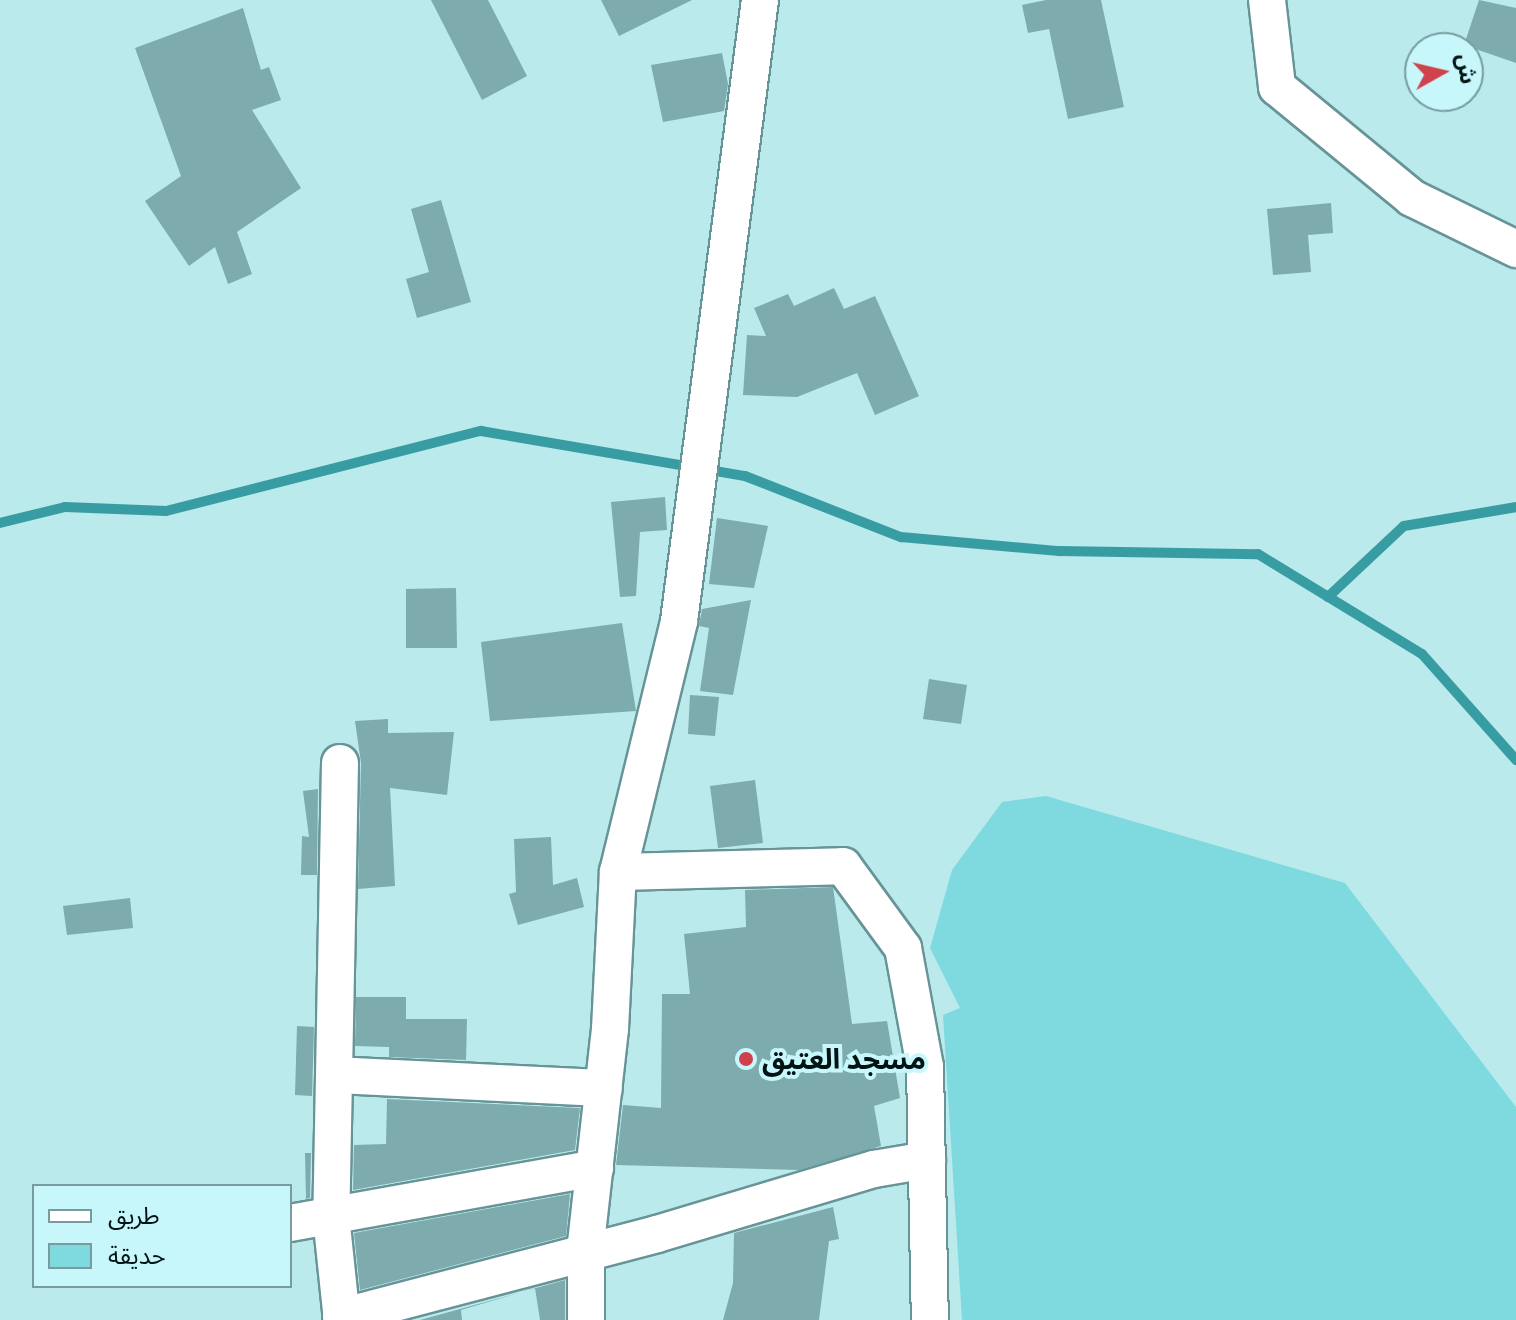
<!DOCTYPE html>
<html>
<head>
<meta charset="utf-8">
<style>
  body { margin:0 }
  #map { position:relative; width:1516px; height:1320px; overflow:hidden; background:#baeaec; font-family:Cabin,"Noto Sans Arabic",sans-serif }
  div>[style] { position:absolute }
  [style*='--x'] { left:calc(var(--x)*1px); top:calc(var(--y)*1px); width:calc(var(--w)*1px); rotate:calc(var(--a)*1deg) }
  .green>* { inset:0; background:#7fdae0 }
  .stream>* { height:10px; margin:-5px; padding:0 5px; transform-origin:5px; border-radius:5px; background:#389da3 }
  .building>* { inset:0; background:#7dabae }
  .roads { filter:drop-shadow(2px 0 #679497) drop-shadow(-2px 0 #679497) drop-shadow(0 2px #679497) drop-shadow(0 -2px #679497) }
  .minor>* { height:36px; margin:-18px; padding:0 18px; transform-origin:18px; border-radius:18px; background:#fff }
  .dots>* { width:22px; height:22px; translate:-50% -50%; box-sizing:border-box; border:4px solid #c7f7fa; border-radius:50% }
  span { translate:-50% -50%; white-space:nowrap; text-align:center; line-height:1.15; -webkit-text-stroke:8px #c7f7fa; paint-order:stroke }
  .poi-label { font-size:28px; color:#021314; font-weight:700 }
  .left { translate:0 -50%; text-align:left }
  .legend { position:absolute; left:32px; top:1184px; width:260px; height:104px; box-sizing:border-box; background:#c7f7fa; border:2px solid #789c9e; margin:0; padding:10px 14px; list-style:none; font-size:24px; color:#021314 }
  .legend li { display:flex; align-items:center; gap:16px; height:40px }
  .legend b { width:40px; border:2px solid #789c9e }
  .north { position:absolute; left:1404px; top:32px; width:80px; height:80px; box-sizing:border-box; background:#c7f7fa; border:2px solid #789c9e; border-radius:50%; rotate:82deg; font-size:22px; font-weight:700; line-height:32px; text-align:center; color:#021314 }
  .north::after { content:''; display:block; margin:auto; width:28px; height:36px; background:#d1414b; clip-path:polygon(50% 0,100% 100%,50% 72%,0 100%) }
</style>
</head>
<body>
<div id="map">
  <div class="green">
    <i style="clip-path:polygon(1046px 796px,1345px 883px,1516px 1107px,1516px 1320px,962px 1320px,943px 1015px,960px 1008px,930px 948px,952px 870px,1002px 802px)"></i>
  </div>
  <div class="stream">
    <i style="--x:0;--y:523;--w:67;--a:-13.8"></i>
    <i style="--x:65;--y:507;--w:101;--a:2.3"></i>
    <i style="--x:166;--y:511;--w:325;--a:-14.3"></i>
    <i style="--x:481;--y:431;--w:268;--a:9.7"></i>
    <i style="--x:745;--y:476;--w:168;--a:21.4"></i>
    <i style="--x:901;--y:537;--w:159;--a:5.1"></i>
    <i style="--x:1059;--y:551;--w:199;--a:0.9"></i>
    <i style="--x:1258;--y:554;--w:192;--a:31.4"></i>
    <i style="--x:1422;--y:654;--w:142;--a:48.4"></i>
    <i style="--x:1328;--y:597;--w:104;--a:-43.1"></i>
    <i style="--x:1404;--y:526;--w:114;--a:-9.6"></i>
  </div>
  <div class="building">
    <i style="clip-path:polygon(431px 0,488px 0,527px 76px,482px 100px)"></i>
    <i style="clip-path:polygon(601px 0,692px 0,619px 36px)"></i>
    <i style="clip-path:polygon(1046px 0,1101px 0,1124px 107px,1068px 119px,1049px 29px,1028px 33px,1022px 5px)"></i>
    <i style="clip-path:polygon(1479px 0,1516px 8px,1516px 63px,1464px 45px)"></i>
    <i style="clip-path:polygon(243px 8px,261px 70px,269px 67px,281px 100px,252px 110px,301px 188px,237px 232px,252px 274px,228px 284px,215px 247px,189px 266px,145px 201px,181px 176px,135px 48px)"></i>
    <i style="clip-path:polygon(722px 53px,728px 84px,724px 111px,663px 122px,651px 65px)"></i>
    <i style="clip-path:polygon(441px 200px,471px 302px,417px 318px,406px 279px,429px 272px,411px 209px)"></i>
    <i style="clip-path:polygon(1331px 203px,1333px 233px,1308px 235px,1311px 272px,1273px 275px,1267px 209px)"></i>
    <i style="clip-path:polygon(834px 288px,844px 309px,875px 296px,919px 396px,875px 415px,857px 373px,797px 397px,743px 395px,747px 335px,766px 336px,754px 308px,788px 294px,794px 306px)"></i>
    <i style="clip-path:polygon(665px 497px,667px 530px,640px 532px,636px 596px,620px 597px,611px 502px)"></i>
    <i style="clip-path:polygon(717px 518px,768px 526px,754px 588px,709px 584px)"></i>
    <i style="clip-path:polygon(456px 588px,457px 648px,406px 648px,406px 589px)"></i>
    <i style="clip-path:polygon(751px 600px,733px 695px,700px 691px,709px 628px,699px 626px,702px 609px)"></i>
    <i style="clip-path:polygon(622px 623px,636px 711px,490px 721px,481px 642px)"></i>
    <i style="clip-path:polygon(929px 679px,967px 685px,961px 724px,923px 719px)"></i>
    <i style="clip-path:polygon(690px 695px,719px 697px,715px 736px,688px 734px)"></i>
    <i style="clip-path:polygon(388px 719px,388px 733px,454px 732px,447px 795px,390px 788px,395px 886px,358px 889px,361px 763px,355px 721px)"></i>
    <i style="clip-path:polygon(755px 780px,763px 843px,718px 848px,710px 786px)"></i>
    <i style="clip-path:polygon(318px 789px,317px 875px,301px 875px,302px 836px,309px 837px,303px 791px)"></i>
    <i style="clip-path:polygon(551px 837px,553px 885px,577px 878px,584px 907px,518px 925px,509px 894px,516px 892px,514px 839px)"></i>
    <i style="clip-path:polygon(833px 887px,852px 1024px,887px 1021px,900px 1098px,874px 1106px,881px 1146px,799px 1170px,616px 1165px,623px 1105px,661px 1108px,662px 994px,690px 994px,684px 934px,746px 927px,745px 890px)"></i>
    <i style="clip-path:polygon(130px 898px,133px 928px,67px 935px,63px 906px)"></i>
    <i style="clip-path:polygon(356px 997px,406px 997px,406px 1019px,467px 1019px,466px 1060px,389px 1057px,389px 1047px,355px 1046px)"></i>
    <i style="clip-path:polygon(297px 1026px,314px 1027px,312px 1096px,295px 1095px)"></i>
    <i style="clip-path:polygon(387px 1099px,580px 1108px,575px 1150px,353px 1190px,354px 1145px,386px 1144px)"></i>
    <i style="clip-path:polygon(305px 1153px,311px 1153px,310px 1198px,306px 1199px)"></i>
    <i style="clip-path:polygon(570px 1194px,566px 1236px,360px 1290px,354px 1233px)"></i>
    <i style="clip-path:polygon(833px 1207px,839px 1239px,829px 1241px,819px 1320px,723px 1320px,733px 1283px,734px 1233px)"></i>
    <i style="clip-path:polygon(565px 1280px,565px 1320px,540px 1320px,535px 1288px,461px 1310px,462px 1320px,420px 1320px)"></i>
  </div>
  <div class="roads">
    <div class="minor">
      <i style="--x:1267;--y:0;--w:88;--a:83.4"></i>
      <i style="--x:1277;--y:87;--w:175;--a:39.4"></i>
      <i style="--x:1412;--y:198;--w:116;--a:26.1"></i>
      <i style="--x:340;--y:763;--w:453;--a:91.1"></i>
      <i style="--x:331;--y:1216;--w:105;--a:84"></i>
      <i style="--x:618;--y:872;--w:225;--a:-1.5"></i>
      <i style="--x:843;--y:866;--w:102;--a:53.8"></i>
      <i style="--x:903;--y:948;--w:121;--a:79.5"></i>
      <i style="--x:925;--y:1067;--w:253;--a:88.9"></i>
      <i style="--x:335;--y:1075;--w:269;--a:2.8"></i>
      <i style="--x:290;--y:1223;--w:310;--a:-10.2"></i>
      <i style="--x:341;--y:1317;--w:327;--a:-14.7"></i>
      <i style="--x:657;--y:1234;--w:227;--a:-16.7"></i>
      <i style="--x:874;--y:1169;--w:54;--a:-9.6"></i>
      <i style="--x:586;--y:1320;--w:77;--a:-90"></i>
      <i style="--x:586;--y:1243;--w:215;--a:-83.6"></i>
      <i style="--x:610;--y:1029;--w:157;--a:-87.1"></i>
      <i style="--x:618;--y:872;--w:258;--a:-76.3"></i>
      <i style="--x:679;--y:621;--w:626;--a:-82.57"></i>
    </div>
  </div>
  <div class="dots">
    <i style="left:746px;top:1059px;background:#d1414b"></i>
  </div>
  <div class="poi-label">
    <span class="left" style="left:762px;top:1059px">مسجد العتيق</span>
  </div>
  <ul class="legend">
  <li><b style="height:10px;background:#fff"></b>طريق</li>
  <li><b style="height:22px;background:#7fdae0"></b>حديقة</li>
  </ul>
  <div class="north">ش</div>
</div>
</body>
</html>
